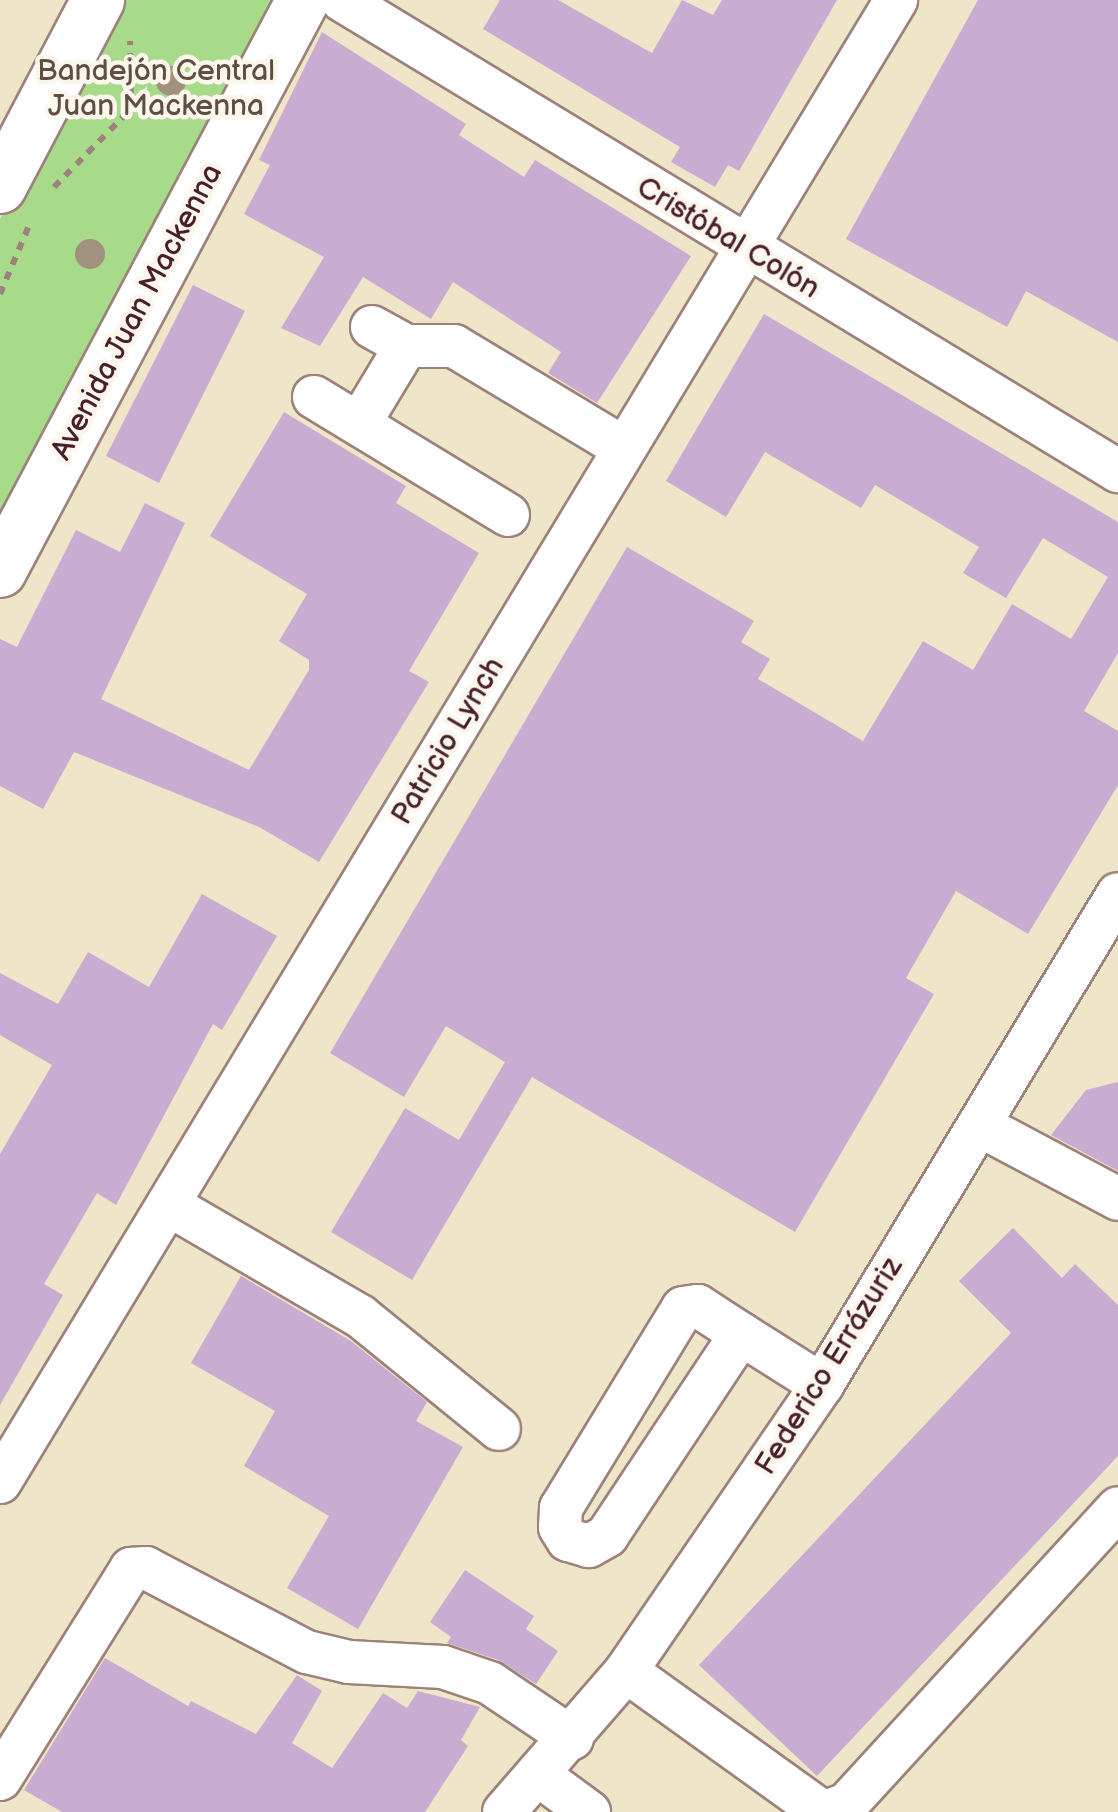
<!DOCTYPE html>
<html>
<head>
<meta charset="utf-8">
<style>
  body { margin:0 }
  #map { position:relative; width:1118px; height:1812px; overflow:hidden; background:#efe6c9; font-family:"Balsamiq Sans",sans-serif }
  div>[style] { position:absolute }
  [style*='--x'] { left:calc(var(--x)*1px); top:calc(var(--y)*1px); width:calc(var(--w)*1px); rotate:calc(var(--a)*1deg) }
  .green>* { inset:0; background:#a7da89 }
  .building>* { inset:0; background:#c9acd1 }
  .path>* { height:6px; margin-top:-3px; transform-origin:0; background:repeating-linear-gradient(90deg,#9c827a 0 8px,transparent 0 16px) }
  .roads { filter:drop-shadow(2px 0 #9c827a) drop-shadow(-2px 0 #9c827a) drop-shadow(0 2px #9c827a) drop-shadow(0 -2px #9c827a) }
  .minor>* { height:42px; margin:-21px; padding:0 21px; transform-origin:21px; border-radius:21px; background:#fff }
  .major>* { height:52px; margin:-26px; padding:0 26px; transform-origin:26px; border-radius:26px; background:#fff }
  .trees>* { width:30px; height:30px; margin:-15px; border-radius:50%; background:#a1927f }
  span { translate:-50% -50%; white-space:nowrap; text-align:center; line-height:1.15; -webkit-text-stroke:9px #fbf7ec; paint-order:stroke }
  .park-label { font-size:30px; color:#614e42 }
  .street-label { font-size:30px; color:#4a1f2b }
</style>
</head>
<body>
<div id="map">
  <div class="green">
    <i style="clip-path:polygon(114px 0,291px 0,0 549px,0 219px)"></i>
  </div>
  <div class="building">
    <i style="clip-path:polygon(500px 0,558px 0,652px 53px,682px 0,713px 15px,722px 0,837px 0,739px 171px,728px 165px,715px 187px,671px 162px,680px 147px,483px 29px)"></i>
    <i style="clip-path:polygon(978px 0,1118px 0,1118px 342px,1026px 291px,1007px 327px,846px 239px)"></i>
    <i style="clip-path:polygon(322px 32px,466px 124px,459px 135px,524px 177px,535px 160px,691px 256px,597px 403px,548px 373px,561px 352px,453px 282px,431px 319px,363px 277px,320px 346px,281px 328px,324px 257px,244px 214px,270px 165px,259px 160px)"></i>
    <i style="clip-path:polygon(193px 285px,245px 311px,159px 483px,106px 456px)"></i>
    <i style="clip-path:polygon(764px 314px,1118px 522px,1118px 653px,1084px 711px,1118px 731px,1118px 785px,1028px 934px,956px 891px,906px 978px,934px 994px,795px 1232px,532px 1077px,412px 1280px,331px 1232px,405px 1108px,459px 1140px,505px 1062px,446px 1026px,404px 1097px,330px 1053px,627px 547px,754px 621px,741px 642px,770px 659px,758px 679px,863px 741px,923px 641px,973px 670px,1012px 604px,1071px 639px,1108px 577px,1043px 538px,1006px 598px,963px 573px,979px 547px,875px 485px,861px 508px,765px 452px,726px 517px,666px 481px)"></i>
    <i style="clip-path:polygon(284px 412px,406px 486px,396px 503px,479px 553px,409px 671px,429px 682px,319px 862px,259px 827px,74px 752px,43px 809px,0 786px,0 639px,17px 647px,76px 530px,120px 552px,145px 503px,185px 523px,101px 699px,249px 770px,309px 670px,309px 660px,279px 641px,307px 594px,210px 536px)"></i>
    <i style="clip-path:polygon(202px 894px,277px 936px,222px 1030px,213px 1024px,116px 1205px,97px 1193px,44px 1284px,63px 1295px,0 1405px,0 1154px,52px 1065px,0 1035px,0 973px,58px 1004px,88px 952px,149px 987px)"></i>
    <i style="clip-path:polygon(1118px 1082px,1118px 1171px,1051px 1135px,1086px 1090px)"></i>
    <i style="clip-path:polygon(1013px 1228px,1062px 1278px,1075px 1264px,1118px 1305px,1118px 1456px,817px 1776px,699px 1665px,1011px 1333px,959px 1281px)"></i>
    <i style="clip-path:polygon(241px 1276px,351px 1341px,427px 1402px,416px 1421px,463px 1447px,358px 1629px,287px 1588px,329px 1516px,244px 1466px,275px 1411px,191px 1363px)"></i>
    <i style="clip-path:polygon(465px 1570px,534px 1616px,526px 1629px,558px 1651px,536px 1684px,498px 1660px,447px 1643px,451px 1637px,430px 1622px)"></i>
    <i style="clip-path:polygon(105px 1658px,188px 1706px,191px 1701px,256px 1734px,297px 1675px,322px 1691px,292px 1743px,332px 1768px,383px 1693px,407px 1708px,418px 1691px,480px 1707px,461px 1740px,468px 1746px,425px 1812px,62px 1812px,24px 1790px)"></i>
  </div>
  <div class="path">
    <i style="--x:54;--y:187;--w:110;--a:-45.4"></i>
    <i style="--x:131;--y:109;--w:68;--a:-90.8"></i>
    <i style="--x:0;--y:294;--w:79;--a:-67"></i>
  </div>
  <div class="roads">
    <div class="minor">
      <i style="--x:342;--y:0;--w:908;--a:31.26"></i>
      <i style="--x:372;--y:327;--w:39;--a:29"></i>
      <i style="--x:406;--y:346;--w:48;--a:0"></i>
      <i style="--x:454;--y:346;--w:198;--a:31"></i>
      <i style="--x:314;--y:397;--w:227;--a:31.3"></i>
      <i style="--x:359;--y:424;--w:91;--a:-58.9"></i>
      <i style="--x:979;--y:1125;--w:157;--a:28"></i>
      <i style="--x:169;--y:1205;--w:221;--a:30.2"></i>
      <i style="--x:360;--y:1316;--w:179;--a:39.1"></i>
      <i style="--x:741;--y:1334;--w:242;--a:123.6"></i>
      <i style="--x:607;--y:1536;--w:21;--a:151"></i>
      <i style="--x:589;--y:1546;--w:22;--a:-164"></i>
      <i style="--x:568;--y:1540;--w:15;--a:-122"></i>
      <i style="--x:560;--y:1527;--w:19;--a:-87"></i>
      <i style="--x:561;--y:1508;--w:234;--a:-58.6"></i>
      <i style="--x:683;--y:1308;--w:15;--a:-8"></i>
      <i style="--x:698;--y:1306;--w:51;--a:33.1"></i>
      <i style="--x:741;--y:1334;--w:96;--a:32.2"></i>
      <i style="--x:0;--y:1482;--w:1732;--a:-58.84"></i>
      <i style="--x:626;--y:1671;--w:241;--a:35.7"></i>
      <i style="--x:540;--y:1776;--w:61;--a:36.3"></i>
      <i style="--x:0;--y:1779;--w:248;--a:-58"></i>
      <i style="--x:131;--y:1569;--w:15;--a:-4"></i>
      <i style="--x:146;--y:1568;--w:182;--a:27.6"></i>
      <i style="--x:307;--y:1652;--w:43;--a:13.4"></i>
      <i style="--x:349;--y:1662;--w:94;--a:3"></i>
      <i style="--x:443;--y:1667;--w:50;--a:18.8"></i>
      <i style="--x:490;--y:1683;--w:99;--a:33.9"></i>
      <i style="--x:504;--y:1812;--w:186;--a:-49.1"></i>
      <i style="--x:626;--y:1671;--w:347;--a:-55.6"></i>
      <i style="--x:822;--y:1385;--w:573;--a:-58.92"></i>
      <i style="--x:825;--y:1812;--w:23;--a:-20"></i>
      <i style="--x:847;--y:1804;--w:401;--a:-47.5"></i>
    </div>
    <div class="major">
      <i style="--x:0;--y:187;--w:211;--a:-62.3"></i>
      <i style="--x:0;--y:571;--w:646;--a:-62.05"></i>
    </div>
  </div>
  <div class="trees">
    <i style="left:171px;top:81px"></i>
    <i style="left:90px;top:254px"></i>
  </div>
  <div class="park-label">
    <span style="left:156px;top:88px">Bandejón Central<br>Juan Mackenna</span>
  </div>
  <div class="street-label">
    <span style="left:728px;top:238px;rotate:31deg">Cristóbal Colón</span>
    <span style="left:137px;top:312px;rotate:-62deg">Avenida Juan Mackenna</span>
    <span style="left:448px;top:741px;rotate:-59deg">Patricio Lynch</span>
    <span style="left:829px;top:1366px;rotate:-58deg">Federico Errázuriz</span>
  </div>
</div>
</body>
</html>
